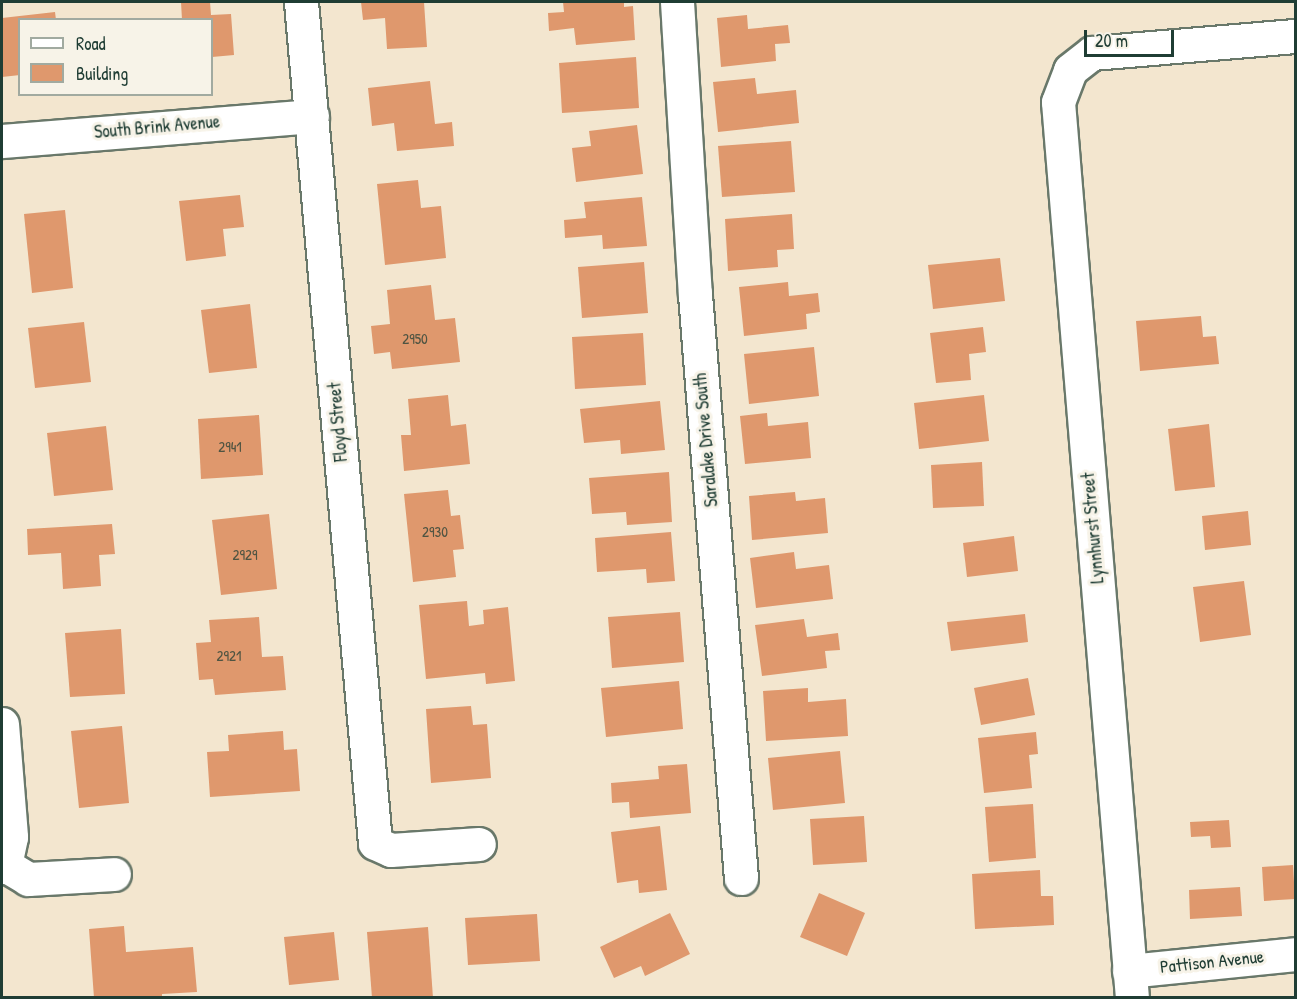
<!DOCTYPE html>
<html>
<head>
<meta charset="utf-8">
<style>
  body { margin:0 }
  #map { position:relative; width:1297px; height:999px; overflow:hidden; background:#f3e6cf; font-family:"Patrick Hand",sans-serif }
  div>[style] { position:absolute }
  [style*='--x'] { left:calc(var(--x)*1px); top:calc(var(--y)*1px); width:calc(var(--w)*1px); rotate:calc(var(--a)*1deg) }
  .building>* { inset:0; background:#df986d }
  .roads { filter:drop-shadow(2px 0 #69786a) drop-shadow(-2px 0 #69786a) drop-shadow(0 2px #69786a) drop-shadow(0 -2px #69786a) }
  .minor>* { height:33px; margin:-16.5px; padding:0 16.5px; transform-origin:16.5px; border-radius:16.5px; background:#fff }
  span { translate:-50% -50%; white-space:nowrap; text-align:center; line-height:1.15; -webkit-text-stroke:6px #f7f3e8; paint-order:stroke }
  .number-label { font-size:15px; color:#4f5442 }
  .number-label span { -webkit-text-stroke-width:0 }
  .street-label { font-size:18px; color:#1f3d34 }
  .frame { position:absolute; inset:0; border:3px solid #1f3d34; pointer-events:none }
  .legend { position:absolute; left:18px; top:18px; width:195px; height:78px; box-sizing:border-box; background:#f7f3e8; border:2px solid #a1aaa0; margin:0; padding:8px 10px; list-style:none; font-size:18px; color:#1f3d34 }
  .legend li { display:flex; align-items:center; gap:12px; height:30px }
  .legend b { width:30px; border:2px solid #a1aaa0 }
  .scale { position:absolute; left:1084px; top:30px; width:90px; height:27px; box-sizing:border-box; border:3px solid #1f3d34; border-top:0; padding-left:8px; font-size:18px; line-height:21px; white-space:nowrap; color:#1f3d34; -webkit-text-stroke:4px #f7f3e8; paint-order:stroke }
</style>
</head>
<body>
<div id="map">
  <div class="building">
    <i style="clip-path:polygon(181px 2px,210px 2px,211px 15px,231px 14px,234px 55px,212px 57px,212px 20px,182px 20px)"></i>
    <i style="clip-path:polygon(361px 2px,424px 2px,427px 47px,387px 49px,385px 18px,363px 20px)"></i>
    <i style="clip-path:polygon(563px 2px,624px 2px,624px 7px,633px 6px,635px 40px,576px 45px,574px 28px,549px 31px,548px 13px,564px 12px)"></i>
    <i style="clip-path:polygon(55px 12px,56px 20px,20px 20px,20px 75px,2px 77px,2px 18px)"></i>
    <i style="clip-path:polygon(747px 15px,748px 29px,788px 25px,790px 43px,775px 44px,776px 61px,721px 67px,717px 18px)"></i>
    <i style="clip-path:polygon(636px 57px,639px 108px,562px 113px,559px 63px)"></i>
    <i style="clip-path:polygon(755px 78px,757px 94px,796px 90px,799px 123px,718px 132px,713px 82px)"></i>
    <i style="clip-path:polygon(430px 81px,435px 124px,452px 122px,454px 146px,397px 151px,394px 123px,372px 126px,368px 88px)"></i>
    <i style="clip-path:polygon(637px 125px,643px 174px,576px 182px,572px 148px,591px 146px,589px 131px)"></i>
    <i style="clip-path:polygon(791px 141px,795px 192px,722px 197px,718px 146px)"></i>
    <i style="clip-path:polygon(418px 180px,421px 208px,441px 206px,446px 258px,385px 265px,377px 184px)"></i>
    <i style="clip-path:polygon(240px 195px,244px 227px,223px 229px,226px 256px,186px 261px,179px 201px)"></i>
    <i style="clip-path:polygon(642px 197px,647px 246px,603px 249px,602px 235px,565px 238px,564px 220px,586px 218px,584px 202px)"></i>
    <i style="clip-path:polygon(65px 210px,73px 288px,32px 293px,24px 214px)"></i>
    <i style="clip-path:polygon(792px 214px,794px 249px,777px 250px,778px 267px,728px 271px,725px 219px)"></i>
    <i style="clip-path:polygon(1000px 258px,1005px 301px,933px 309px,928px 265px)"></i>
    <i style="clip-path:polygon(644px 262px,648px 313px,582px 318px,578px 267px)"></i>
    <i style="clip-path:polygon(788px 282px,789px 296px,818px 293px,820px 312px,806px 314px,807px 329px,744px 336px,739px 287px)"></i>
    <i style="clip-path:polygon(431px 285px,435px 320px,455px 318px,460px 362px,392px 369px,390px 352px,374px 354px,371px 326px,390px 324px,387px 290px)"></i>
    <i style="clip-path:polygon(250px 304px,257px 368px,209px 373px,201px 310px)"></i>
    <i style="clip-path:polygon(1201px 316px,1203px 337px,1216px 336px,1219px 364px,1140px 371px,1136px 321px)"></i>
    <i style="clip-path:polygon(84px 322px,91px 382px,35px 388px,28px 328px)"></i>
    <i style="clip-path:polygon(983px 327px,986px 352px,969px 354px,971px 380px,936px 383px,930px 333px)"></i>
    <i style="clip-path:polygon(643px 333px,646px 385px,575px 389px,572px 337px)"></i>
    <i style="clip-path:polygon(814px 347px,819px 396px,749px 404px,744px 354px)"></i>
    <i style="clip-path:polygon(448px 395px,451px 426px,466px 424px,470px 464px,404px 471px,401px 435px,411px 435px,408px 399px)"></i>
    <i style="clip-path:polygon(984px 395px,989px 441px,919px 449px,914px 403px)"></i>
    <i style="clip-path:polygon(660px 401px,665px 450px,621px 454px,620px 440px,584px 443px,580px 409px)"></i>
    <i style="clip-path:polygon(767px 413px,768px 426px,808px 422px,811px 458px,745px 464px,740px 416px)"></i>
    <i style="clip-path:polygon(259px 415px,263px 475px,201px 479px,198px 419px)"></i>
    <i style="clip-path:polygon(1209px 424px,1215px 487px,1175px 491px,1168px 429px)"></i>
    <i style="clip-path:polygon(106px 426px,113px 490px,54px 496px,47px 433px)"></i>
    <i style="clip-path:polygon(982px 462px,984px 506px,933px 508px,931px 465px)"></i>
    <i style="clip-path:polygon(669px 472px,672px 522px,627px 525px,626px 512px,592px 514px,589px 478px)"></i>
    <i style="clip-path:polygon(448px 490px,451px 516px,460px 515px,464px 549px,453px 550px,456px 577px,413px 582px,404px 494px)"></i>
    <i style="clip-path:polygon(795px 492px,796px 501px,825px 498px,828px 533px,752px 540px,749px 496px)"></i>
    <i style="clip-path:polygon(1248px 511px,1251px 545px,1205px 550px,1202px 516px)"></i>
    <i style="clip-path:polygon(269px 514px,277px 589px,221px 595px,212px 520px)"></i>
    <i style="clip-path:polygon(112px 524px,115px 554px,99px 555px,101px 586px,63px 589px,61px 553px,28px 555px,27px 529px)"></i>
    <i style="clip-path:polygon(671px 532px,675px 581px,647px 583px,646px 569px,597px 572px,595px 538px)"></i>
    <i style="clip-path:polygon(1014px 536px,1018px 571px,967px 577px,963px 543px)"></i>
    <i style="clip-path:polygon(794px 552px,796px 569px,829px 565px,833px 599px,756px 608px,750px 558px)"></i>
    <i style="clip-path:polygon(1244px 581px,1251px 635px,1200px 642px,1193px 587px)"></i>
    <i style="clip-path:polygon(467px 601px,469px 626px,484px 624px,483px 610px,508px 607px,515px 681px,486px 684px,485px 673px,426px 679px,419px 605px)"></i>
    <i style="clip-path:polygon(680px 612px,684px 662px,612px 668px,608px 617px)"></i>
    <i style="clip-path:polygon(1025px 614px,1028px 642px,951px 651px,947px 622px)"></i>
    <i style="clip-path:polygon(259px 617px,262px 657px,283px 656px,286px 690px,215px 695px,213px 679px,199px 680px,196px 643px,211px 642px,209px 620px)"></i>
    <i style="clip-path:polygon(804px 619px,807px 637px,838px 633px,840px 650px,825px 651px,827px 668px,762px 676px,755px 625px)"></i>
    <i style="clip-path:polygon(121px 629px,125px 694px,70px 697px,65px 633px)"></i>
    <i style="clip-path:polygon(1028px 678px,1035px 715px,981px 725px,974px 688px)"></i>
    <i style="clip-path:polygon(679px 681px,683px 729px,606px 737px,601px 688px)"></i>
    <i style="clip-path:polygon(808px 688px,808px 702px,846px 699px,848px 736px,766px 741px,763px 691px)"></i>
    <i style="clip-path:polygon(471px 706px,473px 725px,487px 724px,491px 778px,431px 783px,426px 709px)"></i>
    <i style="clip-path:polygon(122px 726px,129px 803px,79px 808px,71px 731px)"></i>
    <i style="clip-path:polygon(283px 731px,284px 750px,297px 749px,300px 791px,210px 797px,207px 752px,229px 751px,228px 735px)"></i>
    <i style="clip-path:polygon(1036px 732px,1038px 754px,1029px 755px,1032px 788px,984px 793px,978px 738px)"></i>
    <i style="clip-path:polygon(840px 751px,845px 803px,773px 810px,768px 758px)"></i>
    <i style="clip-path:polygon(687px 764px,691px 813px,630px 818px,629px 802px,612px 803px,611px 783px,659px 779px,658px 766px)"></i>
    <i style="clip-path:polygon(1033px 804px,1036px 858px,989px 862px,985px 807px)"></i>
    <i style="clip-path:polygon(864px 816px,867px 862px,813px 865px,810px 819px)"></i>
    <i style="clip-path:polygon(1229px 820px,1231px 847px,1211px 848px,1210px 836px,1191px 837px,1190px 822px)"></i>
    <i style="clip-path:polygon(660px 826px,667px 890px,639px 893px,638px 880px,617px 883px,611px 832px)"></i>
    <i style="clip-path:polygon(1293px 865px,1295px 899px,1264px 901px,1262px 867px)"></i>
    <i style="clip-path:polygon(1040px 870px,1041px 896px,1053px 896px,1054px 925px,975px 929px,972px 874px)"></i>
    <i style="clip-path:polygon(1240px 887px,1242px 916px,1190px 919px,1189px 890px)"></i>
    <i style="clip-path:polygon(819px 893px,865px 913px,847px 956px,800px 937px)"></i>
    <i style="clip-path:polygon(670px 913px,690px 954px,645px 976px,641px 966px,614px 978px,600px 947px)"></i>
    <i style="clip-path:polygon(537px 914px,540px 961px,468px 965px,465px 918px)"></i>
    <i style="clip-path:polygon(124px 926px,126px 952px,193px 947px,197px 992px,162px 994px,162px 998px,94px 998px,89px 929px)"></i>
    <i style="clip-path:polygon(428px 927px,433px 998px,372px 998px,367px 932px)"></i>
    <i style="clip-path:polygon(334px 932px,339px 980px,289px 985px,284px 937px)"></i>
  </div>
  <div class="roads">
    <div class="minor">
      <i style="--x:301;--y:2;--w:844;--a:84.97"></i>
      <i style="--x:375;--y:843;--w:17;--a:24"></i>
      <i style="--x:391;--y:850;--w:88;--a:-3.9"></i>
      <i style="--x:677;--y:2;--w:293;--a:86.5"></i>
      <i style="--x:695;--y:294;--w:586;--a:85.5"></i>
      <i style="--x:2;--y:141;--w:311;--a:-4.6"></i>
      <i style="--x:2;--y:724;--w:113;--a:85.4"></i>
      <i style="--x:11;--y:837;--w:29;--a:102"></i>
      <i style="--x:2;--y:867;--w:4;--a:-34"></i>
      <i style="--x:5;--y:865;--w:27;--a:31"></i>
      <i style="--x:28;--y:879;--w:86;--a:-3.3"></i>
      <i style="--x:1129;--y:971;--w:168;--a:-5.8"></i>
      <i style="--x:1132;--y:998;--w:899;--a:-94.72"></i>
      <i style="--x:1058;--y:102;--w:34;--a:-69"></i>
      <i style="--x:1070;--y:70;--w:28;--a:-38"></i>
      <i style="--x:1092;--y:53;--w:205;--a:-4.8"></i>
    </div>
  </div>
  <div class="number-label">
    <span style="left:415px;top:339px">2950</span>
    <span style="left:230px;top:447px">2941</span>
    <span style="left:435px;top:532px">2930</span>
    <span style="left:245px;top:555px">2929</span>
    <span style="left:229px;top:656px">2921</span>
  </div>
  <div class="street-label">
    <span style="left:157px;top:127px;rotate:-5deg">South Brink Avenue</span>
    <span style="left:338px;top:422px;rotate:-95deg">Floyd Street</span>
    <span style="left:706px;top:440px;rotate:-95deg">Saralake Drive South</span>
    <span style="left:1093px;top:528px;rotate:-95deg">Lynnhurst Street</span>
    <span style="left:1212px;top:962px;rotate:-6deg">Pattison Avenue</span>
  </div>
  <div class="frame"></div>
  <ul class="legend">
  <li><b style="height:8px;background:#fff"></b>Road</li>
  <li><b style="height:16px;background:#df986d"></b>Building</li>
  </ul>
  <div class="scale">20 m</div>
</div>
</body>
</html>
